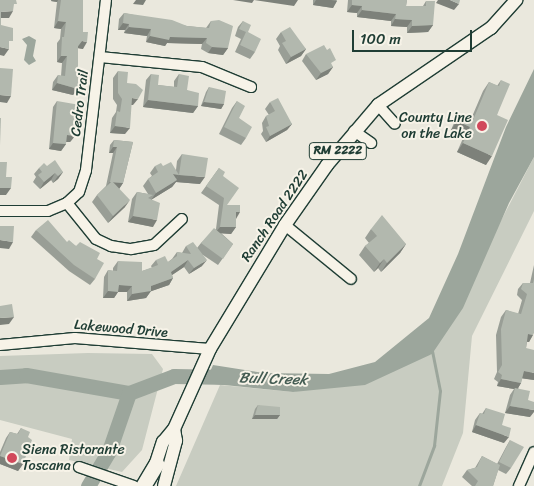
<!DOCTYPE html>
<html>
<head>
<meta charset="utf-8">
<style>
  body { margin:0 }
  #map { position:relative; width:534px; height:486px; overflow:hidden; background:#eae8dd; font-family:Sriracha,sans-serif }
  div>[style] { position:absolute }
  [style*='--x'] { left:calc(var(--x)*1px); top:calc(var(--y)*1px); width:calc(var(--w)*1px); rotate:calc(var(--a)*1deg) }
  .green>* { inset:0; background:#c8ccc1 }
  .water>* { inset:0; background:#9ca69c }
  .stream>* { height:2.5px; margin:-1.25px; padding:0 1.25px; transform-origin:1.25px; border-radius:1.25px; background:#9ca69c }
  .river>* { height:15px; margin:-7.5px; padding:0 7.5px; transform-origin:7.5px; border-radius:7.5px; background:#9ca69c }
  .roads { filter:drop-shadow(1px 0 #1f3d34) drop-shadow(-1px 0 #1f3d34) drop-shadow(0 1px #1f3d34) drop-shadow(0 -1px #1f3d34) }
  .minor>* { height:10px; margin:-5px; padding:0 5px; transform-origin:5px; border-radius:5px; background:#f7f3e8 }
  .major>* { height:12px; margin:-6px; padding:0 6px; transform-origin:6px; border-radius:6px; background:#f7f3e8 }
  .highway>* { height:15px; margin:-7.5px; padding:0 7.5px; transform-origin:7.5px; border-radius:7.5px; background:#f7f3e8 }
  .wall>* { inset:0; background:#999e96 }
  .shaded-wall>* { inset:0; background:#7d817a }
  .building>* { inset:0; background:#b2b8ae }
  .dots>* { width:14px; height:14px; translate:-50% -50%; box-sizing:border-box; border:2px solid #f7f3e8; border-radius:50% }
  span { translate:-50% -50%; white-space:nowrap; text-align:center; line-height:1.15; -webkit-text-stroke:4px #f7f3e8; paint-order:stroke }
  .shield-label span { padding:1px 4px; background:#f7f3e8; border:1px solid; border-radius:4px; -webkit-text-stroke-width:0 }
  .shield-label { font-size:12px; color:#1f3d34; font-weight:700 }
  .street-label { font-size:14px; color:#1f3d34 }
  .poi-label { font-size:14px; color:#1f3d34 }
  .right { translate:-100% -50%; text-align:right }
  .left { translate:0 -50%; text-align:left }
  .water-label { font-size:15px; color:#445c53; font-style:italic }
  .scale { position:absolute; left:352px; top:30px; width:120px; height:22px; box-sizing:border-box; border:2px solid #1f3d34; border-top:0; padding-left:6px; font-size:15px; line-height:18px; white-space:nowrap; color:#1f3d34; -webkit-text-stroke:4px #f7f3e8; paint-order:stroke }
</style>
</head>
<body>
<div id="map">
  <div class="green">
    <i style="clip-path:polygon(534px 157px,534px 211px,472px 336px,463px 433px,442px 486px,176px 486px,220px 385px,293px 392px,432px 354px)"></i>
    <i style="clip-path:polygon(88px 353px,152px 354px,163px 369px,142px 450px,122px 472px,69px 460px,72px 439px,0 420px,0 356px)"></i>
  </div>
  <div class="water">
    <i style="clip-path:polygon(29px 36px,36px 40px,33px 56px,36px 61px,29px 65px,24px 60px,27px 45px,22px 39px)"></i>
    <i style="clip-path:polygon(534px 69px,534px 157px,509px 203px,463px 308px,432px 354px,365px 385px,293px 392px,205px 383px,213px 365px,264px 373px,329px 374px,375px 362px,429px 318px,458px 254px,506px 127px)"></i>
  </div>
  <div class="stream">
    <i style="--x:419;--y:486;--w:43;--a:-69.4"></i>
    <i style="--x:434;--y:446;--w:55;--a:-83.8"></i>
    <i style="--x:440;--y:391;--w:41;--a:-101.3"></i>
  </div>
  <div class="river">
    <i style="--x:0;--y:377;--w:26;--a:-4"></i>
    <i style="--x:26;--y:375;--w:105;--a:9.9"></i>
    <i style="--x:129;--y:393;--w:48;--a:-20.7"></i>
    <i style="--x:174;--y:376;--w:55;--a:1"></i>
    <i style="--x:88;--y:486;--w:41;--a:-59"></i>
    <i style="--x:109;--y:451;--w:61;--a:-71"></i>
  </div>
  <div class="roads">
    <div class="minor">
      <i style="--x:100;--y:57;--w:102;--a:5.6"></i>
      <i style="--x:202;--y:67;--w:53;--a:22.2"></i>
      <i style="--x:378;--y:105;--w:25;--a:48"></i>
      <i style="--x:354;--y:131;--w:21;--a:35"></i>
      <i style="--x:67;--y:203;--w:46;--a:51.1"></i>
      <i style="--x:96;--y:239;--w:17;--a:25"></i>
      <i style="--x:111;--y:246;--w:20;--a:9"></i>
      <i style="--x:131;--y:249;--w:23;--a:-10"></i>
      <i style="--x:154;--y:245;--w:38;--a:-43"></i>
      <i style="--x:0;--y:211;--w:48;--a:0"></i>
      <i style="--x:48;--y:211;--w:21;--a:-23"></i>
      <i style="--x:67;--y:203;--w:16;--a:-43"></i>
      <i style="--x:79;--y:192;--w:23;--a:-72"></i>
      <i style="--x:86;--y:170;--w:171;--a:-83.3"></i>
      <i style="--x:285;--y:225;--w:85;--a:39.3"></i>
      <i style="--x:0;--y:345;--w:75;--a:-5.3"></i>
      <i style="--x:75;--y:338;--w:135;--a:4.7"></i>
      <i style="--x:79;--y:467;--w:58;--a:19.1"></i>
      <i style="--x:519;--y:486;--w:37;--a:-66"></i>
    </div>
    <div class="major">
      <i style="--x:153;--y:472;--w:32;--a:-72"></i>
      <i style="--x:163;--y:442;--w:17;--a:-50"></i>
      <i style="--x:174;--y:429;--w:88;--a:-65.8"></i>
      <i style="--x:210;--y:349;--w:145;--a:-58.8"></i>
      <i style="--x:285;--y:225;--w:73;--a:-55"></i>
      <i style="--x:327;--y:165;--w:79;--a:-49.6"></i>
      <i style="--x:378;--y:105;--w:137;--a:-34.3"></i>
      <i style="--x:491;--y:28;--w:38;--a:-48"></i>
      <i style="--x:164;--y:486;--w:47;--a:-75.1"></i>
      <i style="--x:176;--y:441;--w:12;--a:-99"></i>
    </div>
    <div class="highway">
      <i style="--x:143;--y:486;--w:26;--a:-59"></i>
    </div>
  </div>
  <div class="wall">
    <i style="clip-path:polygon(51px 0,83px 0,83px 49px,78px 48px,78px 89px,73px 95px,52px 90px,53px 82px,58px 75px,61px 76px,62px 63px,57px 62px,57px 43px,60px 39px,61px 29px,54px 28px,57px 2px,51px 1px)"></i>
    <i style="clip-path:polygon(313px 0,337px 0,333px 8px,313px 5px)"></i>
    <i style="clip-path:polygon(348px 0,407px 0,406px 6px,423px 6px,426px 1px,433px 25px,428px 32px,407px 33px,407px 27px,391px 26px,391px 21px,357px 17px,357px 13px,347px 12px)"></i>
    <i style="clip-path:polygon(124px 13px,187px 26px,206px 28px,211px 21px,228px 48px,223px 55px,208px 53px,201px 49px,202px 44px,167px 43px,165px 46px,146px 42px,147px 36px,124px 33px,125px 30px,118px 30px,119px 19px)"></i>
    <i style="clip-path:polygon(243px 21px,255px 52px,250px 59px,235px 52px,241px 39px,235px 36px,238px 27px)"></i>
    <i style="clip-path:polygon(281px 32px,306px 49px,301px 56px,286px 64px,278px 50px,280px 46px,276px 39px)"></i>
    <i style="clip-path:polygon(306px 54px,332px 66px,333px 67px,328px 74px,316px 80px,302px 61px)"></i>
    <i style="clip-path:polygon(118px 71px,127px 83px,133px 105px,131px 105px,125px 134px,110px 133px,112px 118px,116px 112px,117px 105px,113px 99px,113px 78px)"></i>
    <i style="clip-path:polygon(151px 74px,158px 85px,174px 87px,174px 81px,179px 74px,187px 90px,198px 106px,193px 113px,143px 107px,146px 80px)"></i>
    <i style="clip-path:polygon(501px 80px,497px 115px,486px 165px,457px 152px,464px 136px,451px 130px,454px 123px,460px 114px,471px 119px,483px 91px,489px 82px,497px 86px)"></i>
    <i style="clip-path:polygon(209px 87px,224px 104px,221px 109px,201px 106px,206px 92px)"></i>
    <i style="clip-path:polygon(57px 101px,75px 136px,70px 142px,66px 142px,66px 144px,61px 151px,49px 149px,53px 107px)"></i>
    <i style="clip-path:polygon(237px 101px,239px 118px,246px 138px,241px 145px,219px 134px,232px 108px)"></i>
    <i style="clip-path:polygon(270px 102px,292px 124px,287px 130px,266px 142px,261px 134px,263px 131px,262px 123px,266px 116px,269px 115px,265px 109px)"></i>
    <i style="clip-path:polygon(114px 140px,133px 142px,123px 183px,119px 189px,125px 207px,108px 223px,92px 202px,97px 195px,106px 186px,113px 153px,109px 153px,110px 145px)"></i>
    <i style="clip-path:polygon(182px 154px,200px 184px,176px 182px,172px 187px,152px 199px,153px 227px,128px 222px,132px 199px,137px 192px,148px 194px,143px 186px,148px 179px,152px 176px,150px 173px,155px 166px,163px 166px,176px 170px,177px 161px)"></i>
    <i style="clip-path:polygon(47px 166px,63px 172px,58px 179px,53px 183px,51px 180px,40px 189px,33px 182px,36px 177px,34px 174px,39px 168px)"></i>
    <i style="clip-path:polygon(219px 168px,223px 176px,227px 205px,236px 218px,236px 227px,231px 234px,221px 233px,233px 244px,218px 265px,203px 255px,202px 266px,189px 274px,184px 267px,172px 275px,173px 278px,169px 285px,151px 291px,146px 298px,127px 301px,127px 292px,118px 292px,114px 298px,103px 298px,104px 277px,108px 270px,113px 271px,113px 268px,118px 261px,142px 271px,152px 268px,151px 266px,156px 260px,168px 262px,172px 259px,177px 252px,182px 253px,186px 246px,197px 248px,201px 243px,216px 229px,219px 205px,201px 193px)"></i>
    <i style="clip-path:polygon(371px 229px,406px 244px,400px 253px,381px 272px,378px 268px,374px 272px,359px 255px,365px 246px,369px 243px,365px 238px)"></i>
    <i style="clip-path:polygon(36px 230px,76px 246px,97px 259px,95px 279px,90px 285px,69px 271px,31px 237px)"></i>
    <i style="clip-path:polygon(534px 265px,534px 332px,529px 342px,527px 342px,526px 348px,534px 380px,522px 378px,521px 383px,518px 388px,528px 400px,530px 417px,505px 413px,510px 395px,514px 389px,497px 386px,498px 382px,494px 379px,497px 372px,496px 335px,501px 317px,506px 310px,518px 314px,522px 300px,517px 295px,518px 289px,523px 283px,530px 283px)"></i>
    <i style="clip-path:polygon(258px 405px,280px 415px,277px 419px,252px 419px,255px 409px)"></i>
    <i style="clip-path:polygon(486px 408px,502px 425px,504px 443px,472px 432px,475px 420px,480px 413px,482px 414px)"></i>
    <i style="clip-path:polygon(21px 428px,28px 437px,23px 464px,18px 471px,0 464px,0 452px,6px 438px,10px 432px,17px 434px)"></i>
    <i style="clip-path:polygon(510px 440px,511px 468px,506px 474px,498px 470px,493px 486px,472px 486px,462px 477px,467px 470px,475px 468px,482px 456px,497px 464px,506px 447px)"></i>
  </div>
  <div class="shaded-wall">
    <i style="clip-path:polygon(52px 0,58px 0,57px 2px,51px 1px)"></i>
    <i style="clip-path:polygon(136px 0,146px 0,143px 5px,133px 4px)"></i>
    <i style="clip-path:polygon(233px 0,298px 0,294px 6px,254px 0,252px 3px)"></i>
    <i style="clip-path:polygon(316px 0,331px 0,337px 1px,333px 8px,313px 5px)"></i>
    <i style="clip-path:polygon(438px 0,450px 0,459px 4px,454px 10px,436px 3px)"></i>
    <i style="clip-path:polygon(352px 5px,362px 6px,357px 13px,347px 12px)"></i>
    <i style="clip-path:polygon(362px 10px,396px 14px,391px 21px,357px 17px)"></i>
    <i style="clip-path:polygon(13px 11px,9px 18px,0 18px,1px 12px)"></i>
    <i style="clip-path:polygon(395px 19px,412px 20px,407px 27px,391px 26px)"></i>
    <i style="clip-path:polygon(58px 21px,66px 22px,61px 29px,54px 28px)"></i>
    <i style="clip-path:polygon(123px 23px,129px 24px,125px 30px,118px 30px)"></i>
    <i style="clip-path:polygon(433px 25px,428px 32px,407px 33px,412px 26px)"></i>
    <i style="clip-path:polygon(129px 27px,151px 29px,147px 36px,124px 33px)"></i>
    <i style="clip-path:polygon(150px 36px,170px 37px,207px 38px,202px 44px,167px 43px,165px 46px,146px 42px)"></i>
    <i style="clip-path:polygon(82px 41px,87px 42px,83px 49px,77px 48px)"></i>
    <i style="clip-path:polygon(0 47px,9px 49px,4px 56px,0 55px)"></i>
    <i style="clip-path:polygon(212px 47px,228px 48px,223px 55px,208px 53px)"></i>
    <i style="clip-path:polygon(306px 49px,301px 56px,286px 64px,291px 57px)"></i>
    <i style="clip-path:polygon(61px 56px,67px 56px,62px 63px,57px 62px)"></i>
    <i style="clip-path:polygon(333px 67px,328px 74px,316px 80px,321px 73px)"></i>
    <i style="clip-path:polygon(57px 83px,78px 89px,73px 95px,52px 90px)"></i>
    <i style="clip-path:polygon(0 95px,11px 96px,7px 103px,0 102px)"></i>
    <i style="clip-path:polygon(132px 98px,138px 99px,133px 105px,127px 105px)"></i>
    <i style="clip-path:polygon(148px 100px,198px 106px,193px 113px,143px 107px)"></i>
    <i style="clip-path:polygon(204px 102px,224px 104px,221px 109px,201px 106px)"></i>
    <i style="clip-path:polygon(457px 121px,470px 127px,464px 136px,451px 130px)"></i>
    <i style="clip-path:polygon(292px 124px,287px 130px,266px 142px,270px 136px)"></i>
    <i style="clip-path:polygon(115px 126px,130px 128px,125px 134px,110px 133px)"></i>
    <i style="clip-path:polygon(67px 135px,75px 136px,70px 142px,62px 142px)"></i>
    <i style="clip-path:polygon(53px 143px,66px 144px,61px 151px,49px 149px)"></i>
    <i style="clip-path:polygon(463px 143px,492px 156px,486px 165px,457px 152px)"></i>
    <i style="clip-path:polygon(113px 147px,117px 147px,113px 153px,109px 153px)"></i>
    <i style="clip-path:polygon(63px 172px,58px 179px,53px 183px,58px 176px)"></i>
    <i style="clip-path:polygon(55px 173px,51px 180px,40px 189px,44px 182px)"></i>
    <i style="clip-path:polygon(173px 174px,179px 175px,174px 182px)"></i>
    <i style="clip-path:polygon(179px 175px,205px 177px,200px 184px,176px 182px,172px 187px,151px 200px,156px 193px,174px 182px)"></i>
    <i style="clip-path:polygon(110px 182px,123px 183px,119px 189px,106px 187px)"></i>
    <i style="clip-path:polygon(0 188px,11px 188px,6px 195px,0 195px)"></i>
    <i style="clip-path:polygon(130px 200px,125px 207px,108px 223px,113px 216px)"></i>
    <i style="clip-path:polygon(236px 212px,240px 212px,236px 219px)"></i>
    <i style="clip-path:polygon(133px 216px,157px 220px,153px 227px,128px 222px)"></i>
    <i style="clip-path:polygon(220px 227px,236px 227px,231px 234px,215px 233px)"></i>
    <i style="clip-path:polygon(0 240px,13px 242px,9px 249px,0 248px)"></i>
    <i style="clip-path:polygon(406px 244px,400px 253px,381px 272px,387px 263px)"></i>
    <i style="clip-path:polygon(384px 259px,378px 268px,374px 272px,380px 263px)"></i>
    <i style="clip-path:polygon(188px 260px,184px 267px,166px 279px,171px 272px)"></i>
    <i style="clip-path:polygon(207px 260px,202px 266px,189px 274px,194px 268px)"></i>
    <i style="clip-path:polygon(173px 278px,169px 285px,149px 292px,151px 291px,146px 298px,127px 301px,132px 294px,151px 286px)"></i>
    <i style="clip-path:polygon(119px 285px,132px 286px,127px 292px,118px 292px,114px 298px,103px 298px,108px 291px)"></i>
    <i style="clip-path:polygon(14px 317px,9px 324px,0 325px,0 318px)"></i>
    <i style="clip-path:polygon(528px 334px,533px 335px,529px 342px,523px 341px)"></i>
    <i style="clip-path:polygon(524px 371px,534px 373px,534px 380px,519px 378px)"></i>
    <i style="clip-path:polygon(501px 379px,521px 383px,517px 390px,515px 388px,514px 389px,497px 386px)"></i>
    <i style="clip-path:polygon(510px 406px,534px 410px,534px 412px,530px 417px,505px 413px)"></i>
    <i style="clip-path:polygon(255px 415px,280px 415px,277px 419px,252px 419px)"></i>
    <i style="clip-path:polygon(476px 425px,509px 437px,504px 443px,472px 432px)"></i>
    <i style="clip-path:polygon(0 456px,23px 464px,18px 471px,0 464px)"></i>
  </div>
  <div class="building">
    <i style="clip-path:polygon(0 0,16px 0,17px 4px,14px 4px,13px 11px,1px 12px,1px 25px,13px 28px,13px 41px,9px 41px,9px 49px,0 47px)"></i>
    <i style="clip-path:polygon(61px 0,83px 0,83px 32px,88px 32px,87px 42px,82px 41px,78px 46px,78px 89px,57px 83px,58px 75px,65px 76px,67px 56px,61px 56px,62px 37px,64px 37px,66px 22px,58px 21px)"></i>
    <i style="clip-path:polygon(352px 0,407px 0,406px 6px,426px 6px,426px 1px,435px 1px,433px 25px,412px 26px,412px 20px,395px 19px,396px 14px,362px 10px,362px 6px,352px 5px)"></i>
    <i style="clip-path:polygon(450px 0,460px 0,459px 4px)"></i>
    <i style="clip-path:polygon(124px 13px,172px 20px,187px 26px,209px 28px,211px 21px,219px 20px,233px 26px,228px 48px,212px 47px,206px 43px,207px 38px,170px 37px,169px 40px,150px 36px,151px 29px,129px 27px,129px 24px,123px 23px)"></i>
    <i style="clip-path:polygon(243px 21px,251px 25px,248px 32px,261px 39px,255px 52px,240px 45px,246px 32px,239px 29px)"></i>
    <i style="clip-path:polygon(290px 27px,306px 49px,291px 57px,282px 43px,286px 41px,281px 32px)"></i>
    <i style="clip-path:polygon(324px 45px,327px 50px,330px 48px,336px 60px,331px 63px,333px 67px,321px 73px,306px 54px)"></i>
    <i style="clip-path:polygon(0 68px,13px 69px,11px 96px,0 95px)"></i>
    <i style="clip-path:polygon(118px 71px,128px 72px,127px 83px,136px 84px,143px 90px,138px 99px,132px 98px,130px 128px,115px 126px,117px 111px,120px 112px,122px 99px,118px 93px)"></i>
    <i style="clip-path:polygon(151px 74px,159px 75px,158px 85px,177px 87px,179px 74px,189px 76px,187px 90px,199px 93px,198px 106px,148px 100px)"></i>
    <i style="clip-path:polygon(501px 80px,510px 84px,497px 115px,508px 120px,492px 156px,463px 143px,470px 127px,457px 121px,460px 114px,473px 120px,489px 82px,499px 86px)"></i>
    <i style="clip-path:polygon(209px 87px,226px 91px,224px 104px,204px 102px)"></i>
    <i style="clip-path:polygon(278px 98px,292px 124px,270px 136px,266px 127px,269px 126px,266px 116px,275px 111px,270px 102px)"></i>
    <i style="clip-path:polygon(57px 101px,80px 105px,75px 136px,67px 135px,66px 144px,53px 143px)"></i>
    <i style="clip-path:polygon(237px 101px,245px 106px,239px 118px,252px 127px,246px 138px,224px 127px)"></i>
    <i style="clip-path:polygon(0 118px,1px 118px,0 145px)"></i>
    <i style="clip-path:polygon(114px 140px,133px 142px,123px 183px,110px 182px,117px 147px,113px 147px)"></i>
    <i style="clip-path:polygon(182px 154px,208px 158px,205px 177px,179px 175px)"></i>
    <i style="clip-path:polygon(55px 160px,63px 172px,58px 176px,55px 173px,44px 182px,38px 175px,42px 172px,39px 168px,44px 163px,47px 166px)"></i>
    <i style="clip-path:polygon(0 162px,7px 162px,6px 177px,12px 177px,11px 188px,0 188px)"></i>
    <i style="clip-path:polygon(171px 162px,179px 175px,173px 174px,177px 180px,156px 193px,148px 179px,158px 172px,155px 166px,161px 163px,163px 166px)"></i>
    <i style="clip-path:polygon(219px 168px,225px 172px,223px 176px,239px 188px,227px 205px,240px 205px,240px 212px,236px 212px,236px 227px,220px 227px,224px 198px,206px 186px)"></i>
    <i style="clip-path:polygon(112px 181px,130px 200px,113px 216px,97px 195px)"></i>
    <i style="clip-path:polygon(137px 192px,153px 195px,148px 198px,160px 203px,157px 220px,133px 216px)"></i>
    <i style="clip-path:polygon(382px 215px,406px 244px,387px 263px,384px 259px,380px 263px,365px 246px,377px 236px,371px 229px)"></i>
    <i style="clip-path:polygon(48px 220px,67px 242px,69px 240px,76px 246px,80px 242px,100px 253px,97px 259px,104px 263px,95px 279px,74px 265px,36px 230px)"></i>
    <i style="clip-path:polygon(0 226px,14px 226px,13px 242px,0 240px)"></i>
    <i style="clip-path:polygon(214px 228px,233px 244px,223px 259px,201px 243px)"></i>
    <i style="clip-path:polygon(193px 242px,207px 260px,194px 268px,188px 260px,171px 272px,173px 278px,151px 286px,151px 291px,132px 294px,132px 286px,119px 285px,118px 292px,108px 291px,108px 270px,117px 271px,118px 261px,142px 262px,142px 271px,158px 265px,156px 260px,165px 256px,168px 262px,177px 256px,177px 252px,191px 254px,186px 246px)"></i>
    <i style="clip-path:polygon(534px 279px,534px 332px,533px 335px,528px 334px,526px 348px,534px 350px,534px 373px,524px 371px,521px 383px,501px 379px,502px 375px,498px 372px,502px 365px,501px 329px,506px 310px,521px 314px,527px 294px,521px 289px,523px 283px,533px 283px)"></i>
    <i style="clip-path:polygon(12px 304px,14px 317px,0 318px,0 306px)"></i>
    <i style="clip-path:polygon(515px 388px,530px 391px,528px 400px,534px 402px,534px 410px,510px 406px)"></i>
    <i style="clip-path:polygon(258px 405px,280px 407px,280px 415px,255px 415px)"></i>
    <i style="clip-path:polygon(486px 408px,505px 414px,502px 425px,511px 428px,509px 437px,476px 425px,480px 413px,484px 414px)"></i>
    <i style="clip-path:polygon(21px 428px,30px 432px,28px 437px,32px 440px,23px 464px,0 456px,10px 432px,18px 434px)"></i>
    <i style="clip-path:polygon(510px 440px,524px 447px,511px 468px,499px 462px)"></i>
    <i style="clip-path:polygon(482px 456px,500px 465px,493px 486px,475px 486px,478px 481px,467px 470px,477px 467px)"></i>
  </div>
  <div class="dots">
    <i style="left:482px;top:126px;background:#d1495b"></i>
    <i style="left:12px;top:458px;background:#d1495b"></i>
  </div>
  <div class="shield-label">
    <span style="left:338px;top:151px">RM 2222</span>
  </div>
  <div class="street-label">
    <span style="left:80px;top:103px;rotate:-83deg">Cedro Trail</span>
    <span style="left:275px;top:216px;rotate:-56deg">Ranch Road 2222</span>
    <span style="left:121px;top:329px;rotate:5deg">Lakewood Drive</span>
  </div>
  <div class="poi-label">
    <span class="right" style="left:472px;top:126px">County Line<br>on the Lake</span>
    <span class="left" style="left:22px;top:458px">Siena Ristorante<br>Toscana</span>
  </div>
  <div class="water-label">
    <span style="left:273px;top:379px;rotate:2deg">Bull Creek</span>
  </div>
  <div class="scale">100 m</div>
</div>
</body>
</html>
